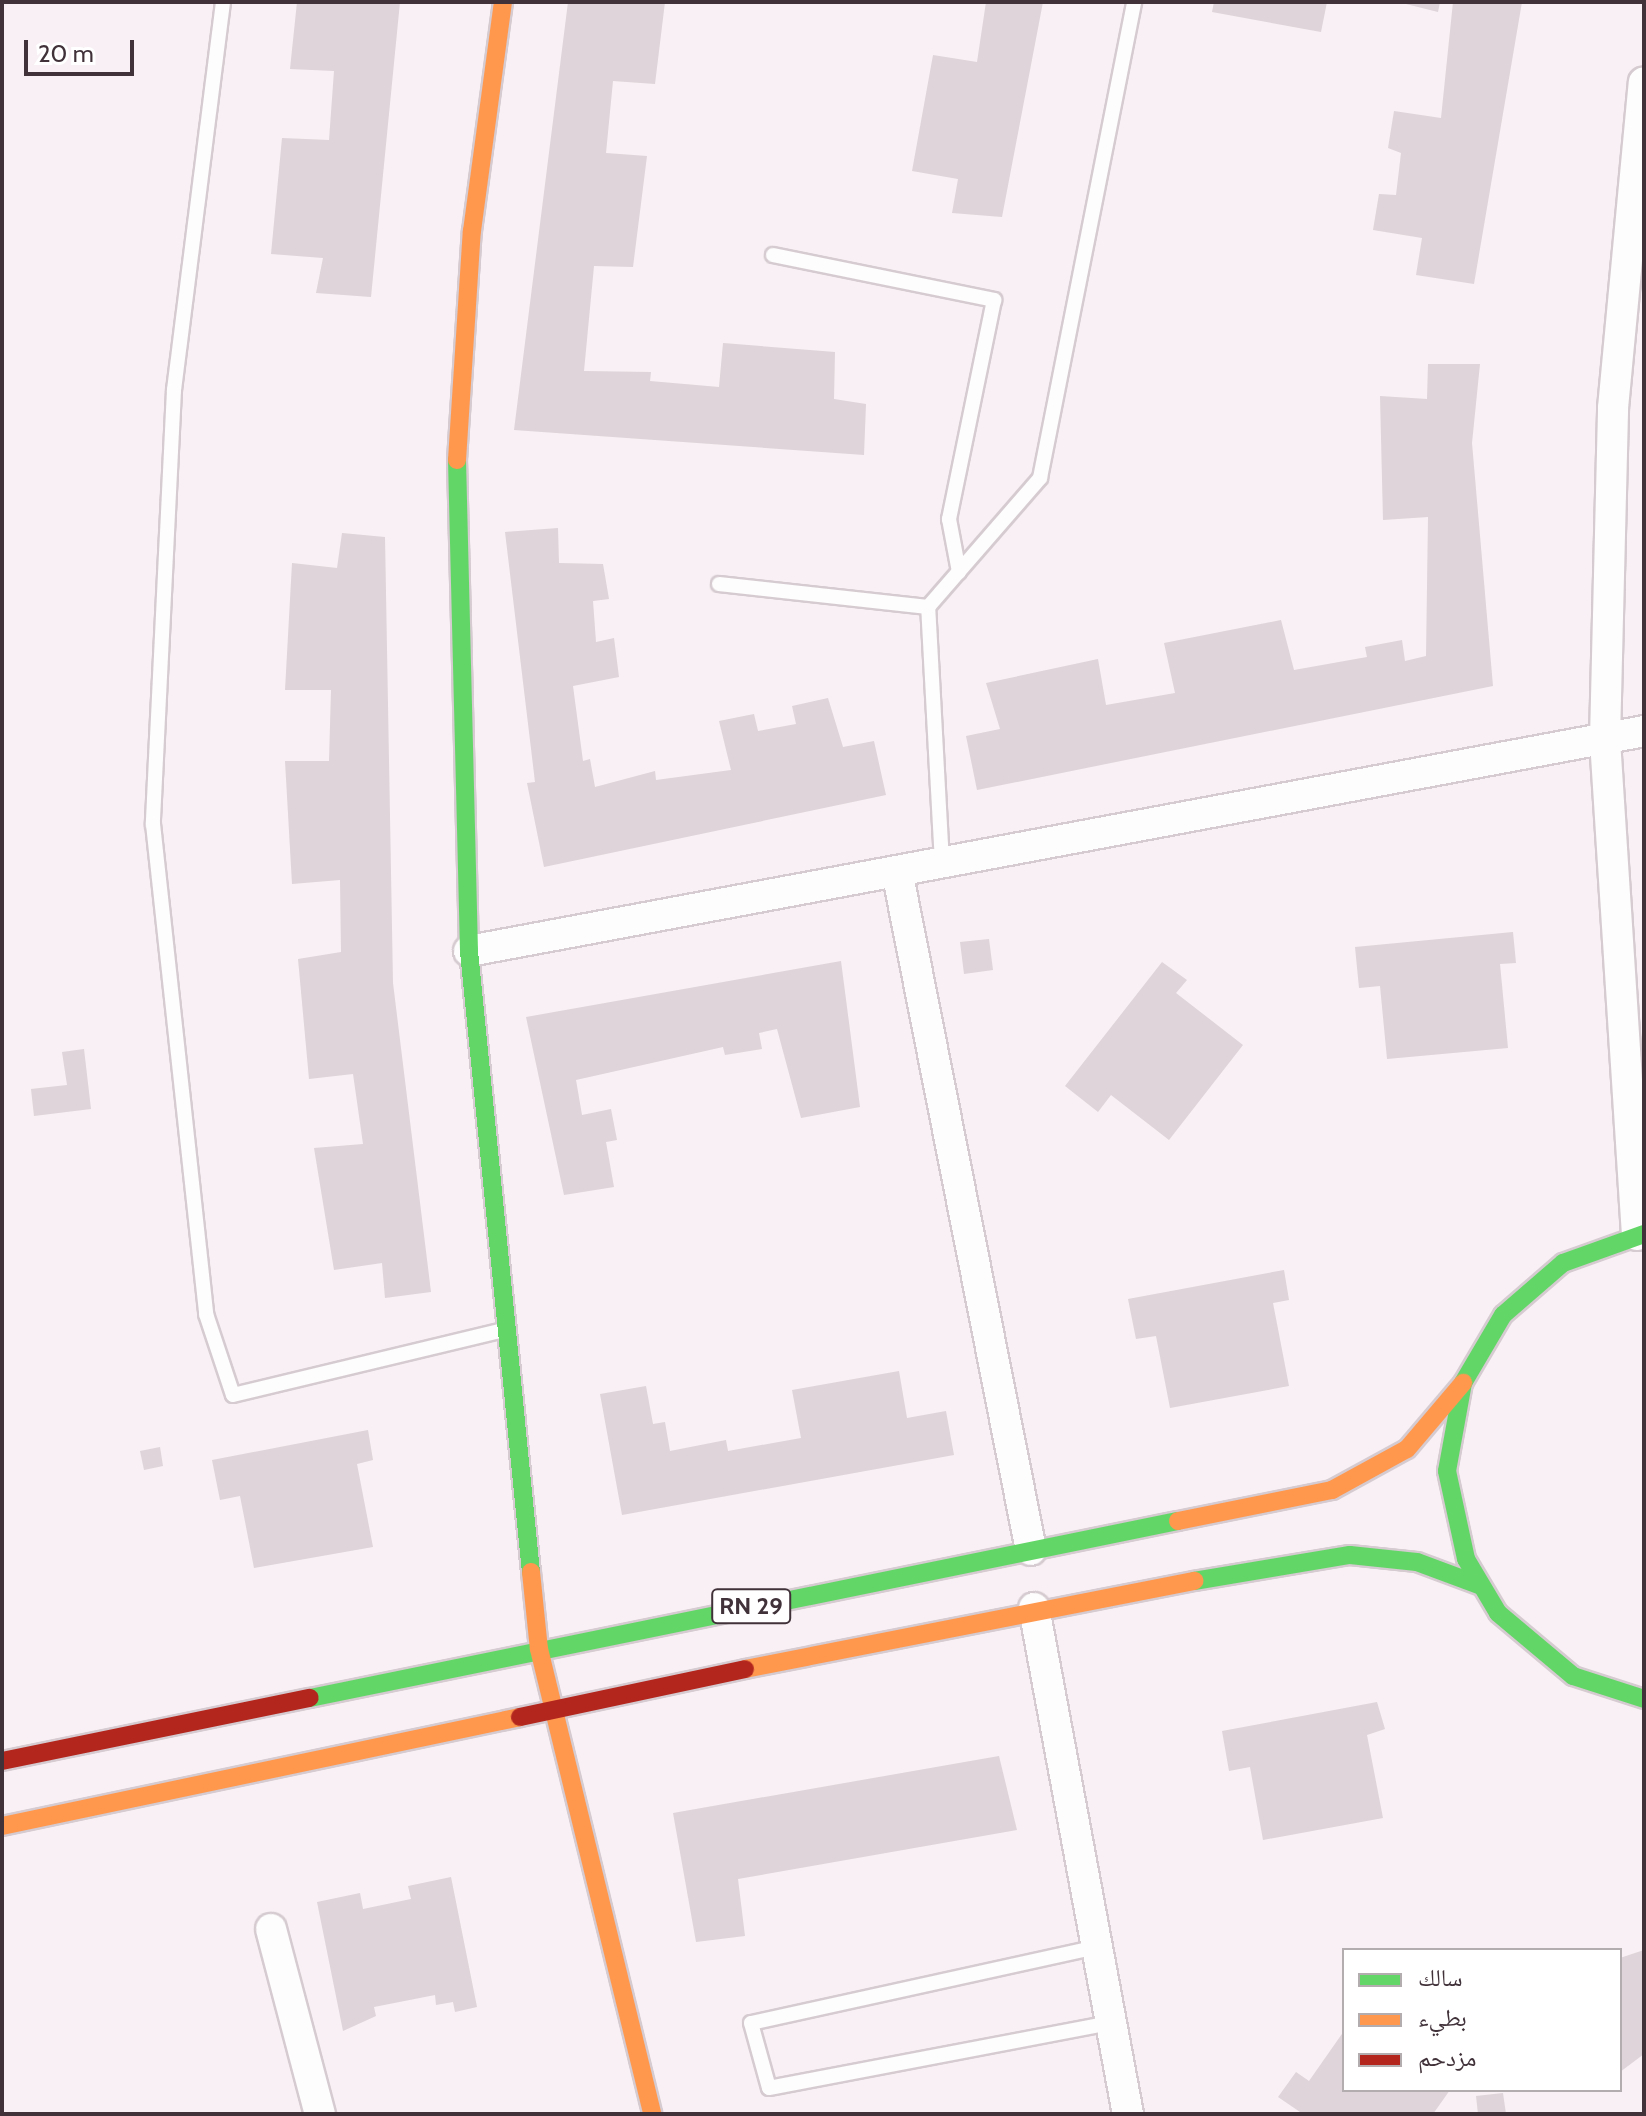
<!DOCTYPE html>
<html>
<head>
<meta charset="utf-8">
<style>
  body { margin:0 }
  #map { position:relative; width:1646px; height:2116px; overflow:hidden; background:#f8f0f4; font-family:Cabin,"Noto Naskh Arabic",sans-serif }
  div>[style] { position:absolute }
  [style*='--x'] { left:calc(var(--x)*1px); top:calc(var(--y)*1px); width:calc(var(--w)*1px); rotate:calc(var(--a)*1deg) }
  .building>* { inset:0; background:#ded4d9 }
  .roads { filter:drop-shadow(2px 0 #d5cbd0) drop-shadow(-2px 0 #d5cbd0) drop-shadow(0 2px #d5cbd0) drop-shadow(0 -2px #d5cbd0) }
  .lane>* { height:14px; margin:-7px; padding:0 7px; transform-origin:7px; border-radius:7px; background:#fefdfd }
  .street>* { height:30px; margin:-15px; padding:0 15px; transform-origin:15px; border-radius:15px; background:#fefdfd }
  .fast>* { height:18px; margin:-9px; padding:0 9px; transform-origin:9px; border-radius:9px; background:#63d668 }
  .slow>* { height:18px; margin:-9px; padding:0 9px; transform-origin:9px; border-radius:9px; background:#ff974d }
  .jam>* { height:18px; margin:-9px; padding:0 9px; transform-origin:9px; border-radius:9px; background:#b3261e }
  span { translate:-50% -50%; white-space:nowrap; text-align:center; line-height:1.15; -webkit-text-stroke:6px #fff; paint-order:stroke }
  .shield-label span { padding:2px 6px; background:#fff; border:2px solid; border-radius:6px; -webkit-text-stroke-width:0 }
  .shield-label { font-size:24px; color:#41323a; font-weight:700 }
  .frame { position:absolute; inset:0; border:4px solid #41323a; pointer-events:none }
  .legend { position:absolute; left:1342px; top:1948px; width:280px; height:144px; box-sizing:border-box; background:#fff; border:2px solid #b3adb0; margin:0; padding:10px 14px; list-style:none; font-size:24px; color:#41323a }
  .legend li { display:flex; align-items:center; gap:16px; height:40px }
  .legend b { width:40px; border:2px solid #b3adb0 }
  .scale { position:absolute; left:24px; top:40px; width:110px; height:36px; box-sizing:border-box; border:4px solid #41323a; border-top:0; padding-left:10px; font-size:24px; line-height:28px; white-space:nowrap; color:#41323a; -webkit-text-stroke:6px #fff; paint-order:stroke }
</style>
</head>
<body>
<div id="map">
  <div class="building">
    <i style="clip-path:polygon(297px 2px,400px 2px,371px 297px,316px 293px,323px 258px,271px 254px,282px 138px,329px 140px,334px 71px,290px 69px)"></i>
    <i style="clip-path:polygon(568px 2px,665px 2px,655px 84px,613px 81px,606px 153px,647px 156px,633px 267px,594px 266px,584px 371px,651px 372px,650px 381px,719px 387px,723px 343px,835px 352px,834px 399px,866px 404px,864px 455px,514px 430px)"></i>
    <i style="clip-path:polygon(986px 2px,1043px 2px,1002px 217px,952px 213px,958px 179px,912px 171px,933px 55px,977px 62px)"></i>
    <i style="clip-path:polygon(1214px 2px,1327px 2px,1321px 32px,1212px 12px)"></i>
    <i style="clip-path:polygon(1398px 2px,1440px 2px,1438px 12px)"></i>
    <i style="clip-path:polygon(1453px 2px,1522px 2px,1474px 284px,1416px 275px,1422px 238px,1373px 230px,1379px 194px,1396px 195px,1401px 153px,1388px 148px,1394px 111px,1441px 118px)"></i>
    <i style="clip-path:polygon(1428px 364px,1480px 364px,1472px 443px,1493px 686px,977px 790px,966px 736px,1000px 729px,986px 683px,1098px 659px,1106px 705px,1175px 693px,1164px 643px,1281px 620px,1294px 670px,1367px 657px,1365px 647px,1402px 640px,1405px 661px,1426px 656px,1428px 517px,1383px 520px,1380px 396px,1427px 399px)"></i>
    <i style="clip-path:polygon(558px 528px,559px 563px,603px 564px,609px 599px,593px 601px,596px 642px,614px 638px,619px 677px,573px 686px,583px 761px,590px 759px,595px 787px,655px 771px,656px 780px,731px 770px,719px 721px,754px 714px,758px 731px,796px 724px,792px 706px,828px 698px,843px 747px,874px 741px,886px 795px,544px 867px,527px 783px,535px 782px,505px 532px)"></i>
    <i style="clip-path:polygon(342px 533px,385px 537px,393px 983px,431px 1292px,385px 1298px,382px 1263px,334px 1270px,314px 1148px,363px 1144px,353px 1074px,309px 1079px,298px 959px,341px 952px,340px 880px,292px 884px,285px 761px,329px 761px,331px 690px,285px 690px,292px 563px,337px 568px)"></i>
    <i style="clip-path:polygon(1513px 932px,1516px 963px,1500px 964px,1508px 1048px,1387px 1059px,1380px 986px,1359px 988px,1355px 947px)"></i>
    <i style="clip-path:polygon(989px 939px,993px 970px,964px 974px,960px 942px)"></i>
    <i style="clip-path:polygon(841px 961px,860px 1107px,801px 1118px,777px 1029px,759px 1033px,762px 1049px,725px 1055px,723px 1047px,576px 1080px,582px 1115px,611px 1109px,617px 1140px,606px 1142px,614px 1187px,564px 1195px,526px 1017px)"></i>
    <i style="clip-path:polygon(1162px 962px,1187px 980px,1176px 993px,1243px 1045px,1169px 1140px,1111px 1095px,1098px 1112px,1065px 1086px)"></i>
    <i style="clip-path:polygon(84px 1049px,91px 1109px,34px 1116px,31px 1089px,67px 1085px,62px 1052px)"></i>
    <i style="clip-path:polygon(1284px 1270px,1289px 1300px,1273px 1303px,1289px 1386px,1170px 1408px,1156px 1336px,1136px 1339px,1128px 1299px)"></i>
    <i style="clip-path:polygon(899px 1371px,907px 1418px,946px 1411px,954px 1455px,622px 1515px,600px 1394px,646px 1386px,653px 1424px,665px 1422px,670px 1451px,726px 1440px,728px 1451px,801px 1438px,792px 1390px)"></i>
    <i style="clip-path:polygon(368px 1430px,373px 1460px,357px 1464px,373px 1547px,254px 1568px,240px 1496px,220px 1500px,212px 1460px)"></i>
    <i style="clip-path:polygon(160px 1447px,163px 1466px,144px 1470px,140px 1451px)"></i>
    <i style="clip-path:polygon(1377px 1702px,1385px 1729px,1367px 1735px,1383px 1818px,1263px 1840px,1250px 1767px,1229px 1771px,1222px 1731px)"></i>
    <i style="clip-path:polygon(999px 1756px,1017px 1830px,738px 1879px,745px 1936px,696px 1942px,673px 1813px)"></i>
    <i style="clip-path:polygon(451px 1877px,477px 2007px,455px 2012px,453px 2002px,436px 2005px,435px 1995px,374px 2007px,376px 2016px,343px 2031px,317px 1902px,360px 1893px,363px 1909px,411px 1899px,408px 1886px)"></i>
    <i style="clip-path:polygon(1644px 1950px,1644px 2054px,1620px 2072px,1620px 1958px)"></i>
    <i style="clip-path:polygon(1344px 2031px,1344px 2090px,1450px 2090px,1433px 2114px,1303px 2114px,1278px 2097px,1296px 2072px,1309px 2081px)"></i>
    <i style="clip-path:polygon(1503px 2093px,1506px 2114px,1478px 2114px,1476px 2096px)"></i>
  </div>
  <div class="roads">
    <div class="lane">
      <i style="--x:223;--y:2;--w:391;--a:97.2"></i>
      <i style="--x:174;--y:390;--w:435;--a:92.8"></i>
      <i style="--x:153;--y:824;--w:493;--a:83.8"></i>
      <i style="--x:206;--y:1314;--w:85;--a:71.6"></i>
      <i style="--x:233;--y:1395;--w:279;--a:-13.5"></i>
      <i style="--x:773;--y:255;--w:226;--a:11.5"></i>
      <i style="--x:994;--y:300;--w:224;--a:101.6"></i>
      <i style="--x:949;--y:519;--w:54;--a:79.3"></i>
      <i style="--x:719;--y:584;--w:210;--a:6.3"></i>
      <i style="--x:942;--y:863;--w:256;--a:-93.1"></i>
      <i style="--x:928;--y:607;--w:171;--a:-49"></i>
      <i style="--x:1040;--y:478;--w:485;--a:-78.8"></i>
      <i style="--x:1097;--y:1947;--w:354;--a:167.6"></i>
      <i style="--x:751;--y:2023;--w:67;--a:74.5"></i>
      <i style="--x:769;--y:2088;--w:348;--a:-10.8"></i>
    </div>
    <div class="street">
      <i style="--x:897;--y:871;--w:692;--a:78.84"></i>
      <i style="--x:469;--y:951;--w:1195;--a:-10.6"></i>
      <i style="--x:1637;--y:1235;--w:497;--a:-93.7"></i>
      <i style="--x:1605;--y:739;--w:331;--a:-88.6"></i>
      <i style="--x:1613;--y:408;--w:327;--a:-84.6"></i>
      <i style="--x:1034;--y:1608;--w:515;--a:79.48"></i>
      <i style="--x:271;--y:1929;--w:191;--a:75.2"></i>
    </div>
    <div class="fast">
      <i style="--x:457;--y:460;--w:491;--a:88.6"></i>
      <i style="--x:469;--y:951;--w:624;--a:84.3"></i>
      <i style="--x:1644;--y:1234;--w:86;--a:160.3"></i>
      <i style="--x:1563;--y:1263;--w:79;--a:139.1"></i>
      <i style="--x:1503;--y:1315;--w:79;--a:120.5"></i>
      <i style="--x:1463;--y:1383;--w:89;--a:100.3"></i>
      <i style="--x:1447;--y:1471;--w:90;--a:77.8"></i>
      <i style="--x:1466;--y:1559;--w:63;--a:59.3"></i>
      <i style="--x:1498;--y:1613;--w:98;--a:40"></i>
      <i style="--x:1573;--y:1676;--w:75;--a:17.9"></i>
      <i style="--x:1194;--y:1581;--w:158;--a:-9.5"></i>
      <i style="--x:1350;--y:1555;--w:67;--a:6"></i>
      <i style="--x:1417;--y:1562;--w:66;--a:20.4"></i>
      <i style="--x:310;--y:1698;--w:886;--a:-11.53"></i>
    </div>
    <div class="slow">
      <i style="--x:457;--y:460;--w:229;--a:-86.3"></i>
      <i style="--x:472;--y:231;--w:231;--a:-82.3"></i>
      <i style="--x:1178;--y:1521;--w:157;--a:-11.4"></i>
      <i style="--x:1332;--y:1490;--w:85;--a:-28.7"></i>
      <i style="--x:1407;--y:1449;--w:87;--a:-49.7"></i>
      <i style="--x:531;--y:1572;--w:77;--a:84.1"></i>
      <i style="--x:539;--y:1649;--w:479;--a:76.3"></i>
      <i style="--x:745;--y:1669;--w:458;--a:-11.1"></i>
      <i style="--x:2;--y:1826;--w:529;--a:-11.88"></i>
    </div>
    <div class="jam">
      <i style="--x:520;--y:1717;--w:230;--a:-12"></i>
      <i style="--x:2;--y:1761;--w:314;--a:-11.6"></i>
    </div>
  </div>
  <div class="shield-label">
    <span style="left:751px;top:1606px">RN 29</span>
  </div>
  <div class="frame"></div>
  <ul class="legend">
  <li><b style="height:10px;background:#63d668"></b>سالك</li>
  <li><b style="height:10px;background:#ff974d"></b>بطيء</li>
  <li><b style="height:10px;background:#b3261e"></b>مزدحم</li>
  </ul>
  <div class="scale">20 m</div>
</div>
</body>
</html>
